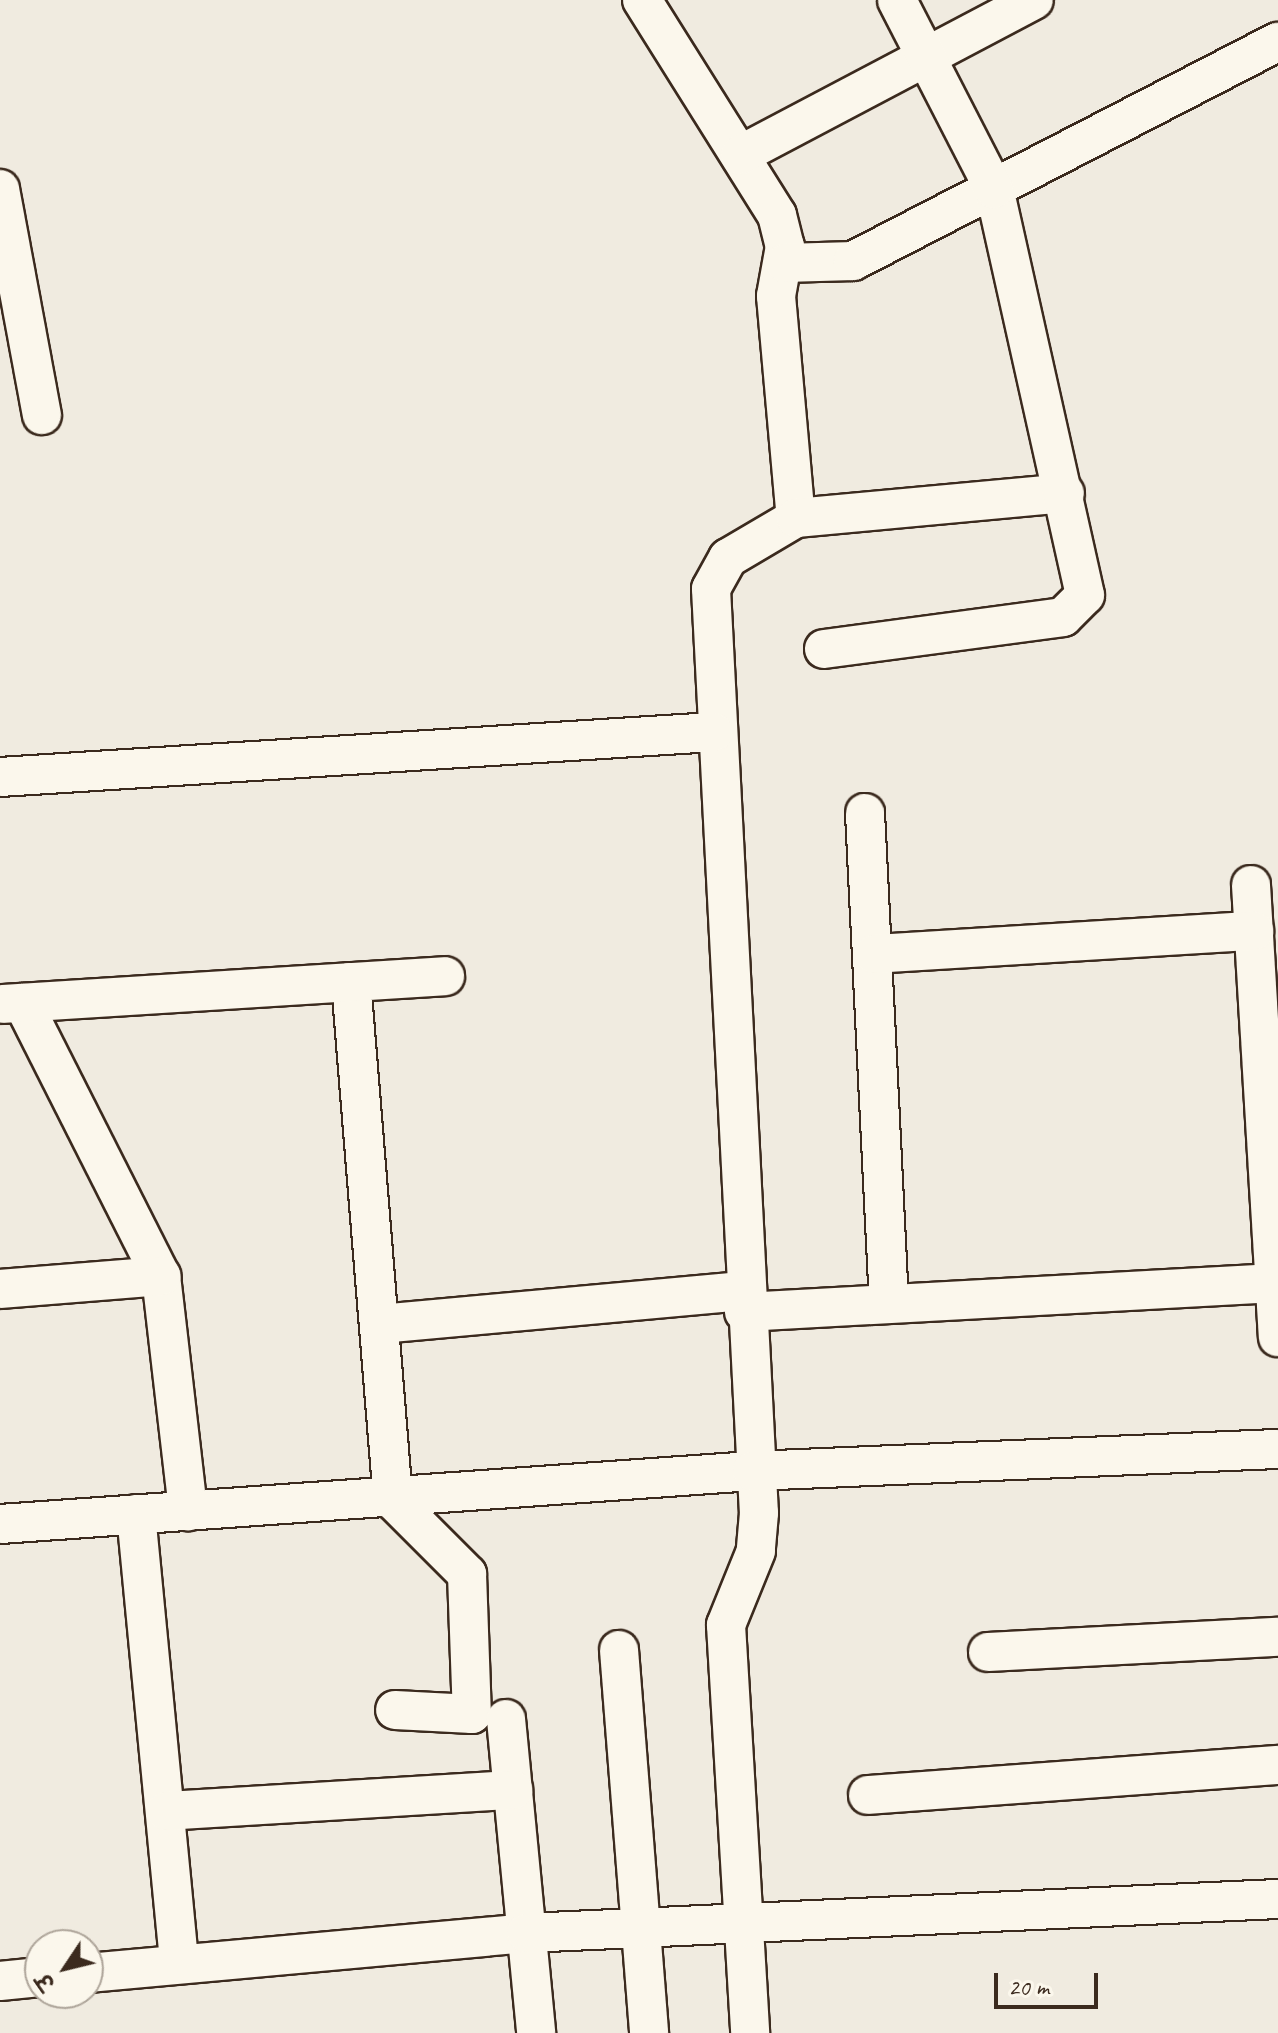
<!DOCTYPE html>
<html>
<head>
<meta charset="utf-8">
<style>
  body { margin:0 }
  #map { position:relative; width:1278px; height:2033px; overflow:hidden; background:#f0ebe0; font-family:Caveat,"Playpen Sans Deva",sans-serif }
  div>[style] { position:absolute }
  [style*='--x'] { left:calc(var(--x)*1px); top:calc(var(--y)*1px); width:calc(var(--w)*1px); rotate:calc(var(--a)*1deg) }
  .roads { filter:drop-shadow(2px 0 #3b2a1e) drop-shadow(-2px 0 #3b2a1e) drop-shadow(0 2px #3b2a1e) drop-shadow(0 -2px #3b2a1e) }
  .street>* { height:38px; margin:-19px; padding:0 19px; transform-origin:19px; border-radius:19px; background:#fbf7ec }
  span { translate:-50% -50%; white-space:nowrap; text-align:center; line-height:1.15; -webkit-text-stroke:6px #fbf7ec; paint-order:stroke }
  .north { position:absolute; left:24px; top:1929px; width:80px; height:80px; box-sizing:border-box; background:#fbf7ec; border:2px solid #aea59a; border-radius:50%; rotate:235deg; font-size:22px; font-weight:700; line-height:32px; text-align:center; color:#3b2a1e }
  .north::after { content:''; display:block; margin:auto; width:28px; height:36px; background:#3b2a1e; clip-path:polygon(50% 0,100% 100%,50% 72%,0 100%) }
  .scale { position:absolute; left:994px; top:1973px; width:104px; height:36px; box-sizing:border-box; border:4px solid #3b2a1e; border-top:0; padding-left:10px; font-size:24px; line-height:28px; white-space:nowrap; color:#3b2a1e; -webkit-text-stroke:6px #fbf7ec; paint-order:stroke }
</style>
</head>
<body>
<div id="map">
  <div class="roads">
    <div class="street">
      <i style="--x:642;--y:0;--w:254;--a:57.9"></i>
      <i style="--x:777;--y:215;--w:32;--a:76"></i>
      <i style="--x:785;--y:246;--w:51;--a:100.2"></i>
      <i style="--x:776;--y:296;--w:223;--a:84.9"></i>
      <i style="--x:796;--y:518;--w:79;--a:149.5"></i>
      <i style="--x:728;--y:558;--w:35;--a:119"></i>
      <i style="--x:711;--y:589;--w:925;--a:87.03"></i>
      <i style="--x:759;--y:1513;--w:38;--a:95"></i>
      <i style="--x:756;--y:1551;--w:80;--a:112.1"></i>
      <i style="--x:726;--y:1625;--w:409;--a:86.6"></i>
      <i style="--x:740;--y:155;--w:332;--a:-27.8"></i>
      <i style="--x:0;--y:189;--w:230;--a:79.5"></i>
      <i style="--x:785;--y:263;--w:68;--a:-1.7"></i>
      <i style="--x:853;--y:261;--w:478;--a:-27.3"></i>
      <i style="--x:796;--y:518;--w:270;--a:-5.3"></i>
      <i style="--x:824;--y:649;--w:241;--a:-7.6"></i>
      <i style="--x:1063;--y:617;--w:31;--a:-45"></i>
      <i style="--x:1085;--y:595;--w:416;--a:-102.6"></i>
      <i style="--x:994;--y:189;--w:212;--a:-117.2"></i>
      <i style="--x:0;--y:777;--w:715;--a:-3.61"></i>
      <i style="--x:865;--y:813;--w:491;--a:87.2"></i>
      <i style="--x:1251;--y:885;--w:453;--a:86.6"></i>
      <i style="--x:874;--y:954;--w:381;--a:-3.5"></i>
      <i style="--x:351;--y:982;--w:520;--a:85.36"></i>
      <i style="--x:393;--y:1500;--w:105;--a:45"></i>
      <i style="--x:467;--y:1574;--w:140;--a:88"></i>
      <i style="--x:472;--y:1714;--w:77;--a:-177"></i>
      <i style="--x:23;--y:1003;--w:306;--a:63.2"></i>
      <i style="--x:161;--y:1276;--w:237;--a:83.4"></i>
      <i style="--x:3;--y:1004;--w:443;--a:-3.6"></i>
      <i style="--x:0;--y:1289;--w:162;--a:-4.6"></i>
      <i style="--x:744;--y:1312;--w:532;--a:-3.13"></i>
      <i style="--x:380;--y:1324;--w:364;--a:-5.2"></i>
      <i style="--x:136;--y:1514;--w:452;--a:84.5"></i>
      <i style="--x:0;--y:1524;--w:754;--a:-4.03"></i>
      <i style="--x:752;--y:1471;--w:526;--a:-2.4"></i>
      <i style="--x:619;--y:1650;--w:384;--a:85.5"></i>
      <i style="--x:988;--y:1652;--w:290;--a:-3"></i>
      <i style="--x:506;--y:1719;--w:315;--a:84.5"></i>
      <i style="--x:868;--y:1795;--w:411;--a:-4.2"></i>
      <i style="--x:166;--y:1811;--w:348;--a:-3.5"></i>
      <i style="--x:88;--y:1973;--w:440;--a:-5.2"></i>
      <i style="--x:526;--y:1933;--w:753;--a:-2.59"></i>
      <i style="--x:0;--y:1981;--w:40;--a:-5.7"></i>
    </div>
  </div>
  <div class="north">उ</div>
  <div class="scale">20 m</div>
</div>
</body>
</html>
